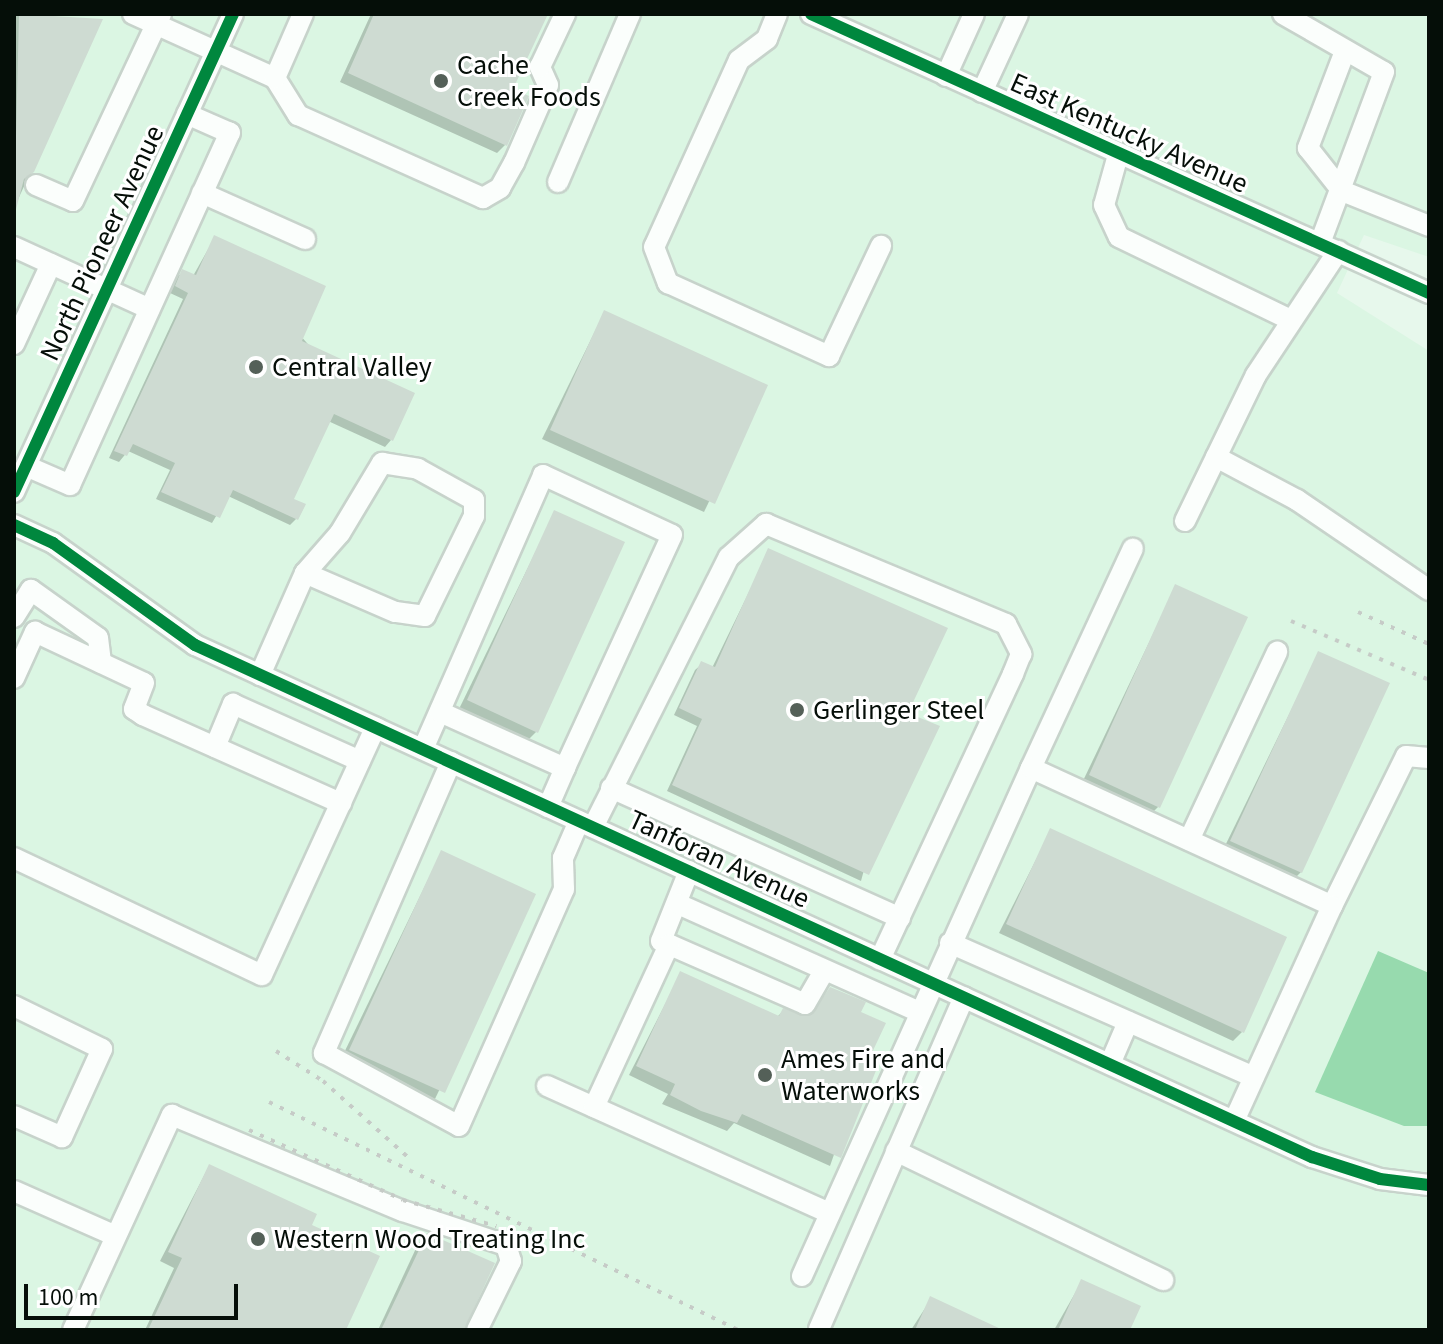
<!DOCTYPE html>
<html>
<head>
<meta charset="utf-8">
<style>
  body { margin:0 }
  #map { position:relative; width:1443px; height:1344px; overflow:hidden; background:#e7f8ec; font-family:"Source Sans 3",sans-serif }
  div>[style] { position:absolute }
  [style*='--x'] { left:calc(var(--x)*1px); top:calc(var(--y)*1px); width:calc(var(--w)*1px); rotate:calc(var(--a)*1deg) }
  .built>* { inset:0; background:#dbf6e3 }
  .water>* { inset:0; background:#97daae }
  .shadow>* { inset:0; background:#0003 }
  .building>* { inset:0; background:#cedbd2 }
  .roads { filter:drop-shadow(2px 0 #c7d3cb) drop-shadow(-2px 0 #c7d3cb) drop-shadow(0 2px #c7d3cb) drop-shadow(0 -2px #c7d3cb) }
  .minor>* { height:20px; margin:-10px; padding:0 10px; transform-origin:10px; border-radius:10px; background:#fbfefc }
  .rail>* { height:4px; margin-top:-2px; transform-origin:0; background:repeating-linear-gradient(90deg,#c6cbc7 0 4px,transparent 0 12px) }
  .cycleway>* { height:12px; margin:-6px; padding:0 6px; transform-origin:6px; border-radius:6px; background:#00873e }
  .dots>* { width:22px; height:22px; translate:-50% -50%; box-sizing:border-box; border:4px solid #fff; border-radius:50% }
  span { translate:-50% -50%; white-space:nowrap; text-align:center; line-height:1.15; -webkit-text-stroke:6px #fff; paint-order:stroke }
  .poi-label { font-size:28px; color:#050e08 }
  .left { translate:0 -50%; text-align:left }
  .street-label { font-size:28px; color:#050e08 }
  .frame { position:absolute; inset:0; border:16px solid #050e08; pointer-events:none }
  .scale { position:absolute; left:24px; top:1284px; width:214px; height:36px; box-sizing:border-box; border:4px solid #050e08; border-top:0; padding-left:10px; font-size:24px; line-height:28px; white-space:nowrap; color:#050e08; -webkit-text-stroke:6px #fff; paint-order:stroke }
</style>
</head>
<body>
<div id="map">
  <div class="built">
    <i style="clip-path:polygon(14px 14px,1429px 14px,1429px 257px,1364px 235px,1337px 293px,1429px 351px,1429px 1330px,14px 1330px)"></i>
  </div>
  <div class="water">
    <i style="clip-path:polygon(1378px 951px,1429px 973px,1429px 1126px,1404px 1126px,1315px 1092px)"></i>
  </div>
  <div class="shadow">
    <i style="clip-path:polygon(16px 14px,101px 20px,14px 208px,14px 18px)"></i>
    <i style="clip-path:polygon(371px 14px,546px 14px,510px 90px,506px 144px,497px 153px,340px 82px)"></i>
    <i style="clip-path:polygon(215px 237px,391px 440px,385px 447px,328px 421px,292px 500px,296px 519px,290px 525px,228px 496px,212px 523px,156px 499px,170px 470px,128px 451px,119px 462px,109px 458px,183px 299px,170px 293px,176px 278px,183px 272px,193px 276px)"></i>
    <i style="clip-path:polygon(604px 313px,765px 386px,704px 512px,542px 439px)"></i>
    <i style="clip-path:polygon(555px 512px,537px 731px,528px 740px,459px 709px)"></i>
    <i style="clip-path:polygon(769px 551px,906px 714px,861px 881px,667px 791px,697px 726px,674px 715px,695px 670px,702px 664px,712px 668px)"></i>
    <i style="clip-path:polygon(1176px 586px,1159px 806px,1150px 815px,1081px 785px)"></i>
    <i style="clip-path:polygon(1319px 653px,1301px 872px,1292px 881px,1223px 850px)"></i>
    <i style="clip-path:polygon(1051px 830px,1242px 1032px,1233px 1041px,999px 933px)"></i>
    <i style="clip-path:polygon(441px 853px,533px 895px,434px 1101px,341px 1059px)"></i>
    <i style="clip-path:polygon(681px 973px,777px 1017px,783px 1011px,809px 1017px,831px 989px,858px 1013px,867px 1060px,830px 1166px,734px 1123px,727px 1131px,662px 1104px,668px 1094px,629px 1075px)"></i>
    <i style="clip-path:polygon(209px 1166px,344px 1330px,145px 1330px,174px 1268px,160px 1261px)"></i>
    <i style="clip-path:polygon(428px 1235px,464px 1330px,378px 1330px,418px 1244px)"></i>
    <i style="clip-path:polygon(1082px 1281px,1128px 1330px,1054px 1330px)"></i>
    <i style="clip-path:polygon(931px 1299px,998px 1330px,911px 1330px)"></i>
  </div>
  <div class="building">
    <i style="clip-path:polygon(19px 14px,103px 19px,34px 172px,24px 179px,14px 217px)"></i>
    <i style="clip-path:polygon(374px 14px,548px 14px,513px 89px,529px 96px,507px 146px,348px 73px)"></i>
    <i style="clip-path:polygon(214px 235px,326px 286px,302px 341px,415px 393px,393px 441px,334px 414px,294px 499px,306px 504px,298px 520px,233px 490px,220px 518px,161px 492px,175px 463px,133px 444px,127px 456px,114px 451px,188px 293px,175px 286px,182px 269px,196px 275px)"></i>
    <i style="clip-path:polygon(604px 310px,768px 385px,715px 504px,550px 430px)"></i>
    <i style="clip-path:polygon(554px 510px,625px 542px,538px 733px,467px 700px)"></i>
    <i style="clip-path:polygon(768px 548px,948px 628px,908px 713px,940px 726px,869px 875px,672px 785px,702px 719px,679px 708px,701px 661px,715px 667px)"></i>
    <i style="clip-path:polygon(1175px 584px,1248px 617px,1160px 808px,1089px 775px)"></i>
    <i style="clip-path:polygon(1318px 651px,1390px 683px,1302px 873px,1230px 841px)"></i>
    <i style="clip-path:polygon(1050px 828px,1287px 937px,1244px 1033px,1006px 924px)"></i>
    <i style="clip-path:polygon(441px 850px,536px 894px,445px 1093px,349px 1050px)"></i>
    <i style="clip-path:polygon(680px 971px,779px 1016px,783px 1008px,811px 1015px,830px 987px,866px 1002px,861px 1012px,886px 1023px,869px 1059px,879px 1063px,841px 1158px,742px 1114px,737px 1123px,701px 1111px,670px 1095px,675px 1084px,636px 1066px)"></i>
    <i style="clip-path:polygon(209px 1164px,317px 1214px,312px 1225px,380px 1256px,346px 1330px,148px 1330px,182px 1258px,168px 1252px)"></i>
    <i style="clip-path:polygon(427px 1233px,495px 1263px,464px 1330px,381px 1330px)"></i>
    <i style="clip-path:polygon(1081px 1279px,1141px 1306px,1130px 1330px,1058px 1330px)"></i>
    <i style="clip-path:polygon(930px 1296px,1003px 1330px,915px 1330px)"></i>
  </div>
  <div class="roads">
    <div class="minor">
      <i style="--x:133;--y:14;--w:156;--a:24.3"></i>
      <i style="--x:275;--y:78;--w:44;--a:58.1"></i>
      <i style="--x:298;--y:115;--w:203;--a:24.2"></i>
      <i style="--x:483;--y:198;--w:20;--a:-30"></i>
      <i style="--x:500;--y:188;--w:29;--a:-61"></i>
      <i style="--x:514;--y:163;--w:85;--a:-66.4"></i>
      <i style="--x:548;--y:85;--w:20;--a:-114"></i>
      <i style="--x:540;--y:67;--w:59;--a:-64.7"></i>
      <i style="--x:777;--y:14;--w:27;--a:112"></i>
      <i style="--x:767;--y:39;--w:35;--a:143"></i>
      <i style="--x:739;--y:60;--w:205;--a:114.4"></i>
      <i style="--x:654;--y:247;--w:39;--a:69"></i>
      <i style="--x:668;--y:283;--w:177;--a:24.4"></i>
      <i style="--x:829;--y:356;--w:122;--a:-64.7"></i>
      <i style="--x:811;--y:14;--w:678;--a:24.3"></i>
      <i style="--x:1283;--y:14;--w:116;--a:29.9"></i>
      <i style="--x:1384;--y:72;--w:183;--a:110.5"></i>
      <i style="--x:1345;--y:51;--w:104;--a:110.9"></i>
      <i style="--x:1308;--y:148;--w:55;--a:51.7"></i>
      <i style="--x:1342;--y:191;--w:94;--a:21.9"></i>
      <i style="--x:946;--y:76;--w:68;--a:-65.7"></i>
      <i style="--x:275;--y:78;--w:70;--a:-66.4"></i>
      <i style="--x:982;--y:92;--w:86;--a:-65.2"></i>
      <i style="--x:1118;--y:155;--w:52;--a:105.6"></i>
      <i style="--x:1104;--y:205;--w:35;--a:65"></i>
      <i style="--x:1119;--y:237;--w:189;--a:25.8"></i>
      <i style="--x:558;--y:182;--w:183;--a:-66.8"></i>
      <i style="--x:36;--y:185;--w:40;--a:23.4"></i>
      <i style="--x:73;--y:201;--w:207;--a:-64.8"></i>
      <i style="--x:202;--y:193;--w:113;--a:24.1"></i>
      <i style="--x:14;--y:247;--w:149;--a:24.5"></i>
      <i style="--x:14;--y:344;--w:88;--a:-65.2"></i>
      <i style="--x:1216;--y:457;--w:92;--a:28"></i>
      <i style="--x:1297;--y:500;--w:160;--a:34.3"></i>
      <i style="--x:26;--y:466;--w:48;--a:23.4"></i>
      <i style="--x:70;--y:485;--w:387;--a:-65.6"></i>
      <i style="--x:230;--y:133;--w:47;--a:-156.2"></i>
      <i style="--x:14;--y:492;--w:526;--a:-65.38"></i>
      <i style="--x:1185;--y:521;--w:162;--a:-64.1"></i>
      <i style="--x:1256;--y:375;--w:149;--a:-56.5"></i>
      <i style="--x:14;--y:525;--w:43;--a:24.8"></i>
      <i style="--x:53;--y:543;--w:175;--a:35.7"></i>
      <i style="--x:195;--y:645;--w:1229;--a:24.63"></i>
      <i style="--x:1312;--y:1157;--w:71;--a:17.9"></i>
      <i style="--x:1380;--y:1179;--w:49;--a:7"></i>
      <i style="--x:14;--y:617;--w:32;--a:-58"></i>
      <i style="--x:31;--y:590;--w:82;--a:35.6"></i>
      <i style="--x:98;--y:638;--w:25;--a:83"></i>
      <i style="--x:260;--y:675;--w:111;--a:-66.2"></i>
      <i style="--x:305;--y:573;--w:53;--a:-48.8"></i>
      <i style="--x:340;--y:533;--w:82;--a:-59"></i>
      <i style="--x:382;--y:463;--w:36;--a:9"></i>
      <i style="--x:418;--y:469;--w:64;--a:29"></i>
      <i style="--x:474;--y:500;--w:16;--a:90"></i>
      <i style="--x:474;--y:516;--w:111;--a:116.1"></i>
      <i style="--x:425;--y:616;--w:30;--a:-172"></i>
      <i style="--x:395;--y:612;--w:98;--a:-156.6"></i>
      <i style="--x:14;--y:678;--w:51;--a:-65.5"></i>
      <i style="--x:35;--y:632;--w:120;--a:25.1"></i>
      <i style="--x:144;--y:683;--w:28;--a:111"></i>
      <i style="--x:134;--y:709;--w:11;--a:34"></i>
      <i style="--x:143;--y:715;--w:217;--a:24"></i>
      <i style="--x:215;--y:747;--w:47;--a:-67.3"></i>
      <i style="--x:233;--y:704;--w:139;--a:24.2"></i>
      <i style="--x:423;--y:749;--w:299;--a:-66.3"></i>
      <i style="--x:543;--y:475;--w:142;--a:24.9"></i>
      <i style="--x:672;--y:535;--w:256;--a:114.7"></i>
      <i style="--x:565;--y:768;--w:137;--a:-155.9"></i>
      <i style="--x:451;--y:762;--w:318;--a:113.6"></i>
      <i style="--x:324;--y:1053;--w:153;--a:28.4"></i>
      <i style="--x:459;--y:1126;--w:259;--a:-66.1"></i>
      <i style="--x:564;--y:889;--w:31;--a:-92"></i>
      <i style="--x:563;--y:858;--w:40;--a:-66.6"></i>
      <i style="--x:1031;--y:768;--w:242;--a:-65.1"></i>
      <i style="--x:611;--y:788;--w:317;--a:24.2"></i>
      <i style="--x:548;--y:807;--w:43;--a:-66.4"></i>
      <i style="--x:593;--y:827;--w:302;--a:-63.3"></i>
      <i style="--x:729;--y:557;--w:50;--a:-41.7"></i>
      <i style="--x:766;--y:524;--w:260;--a:22.6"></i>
      <i style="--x:1006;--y:624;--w:34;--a:63"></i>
      <i style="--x:1021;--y:654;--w:22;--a:112"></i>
      <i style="--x:1013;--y:674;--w:315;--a:115"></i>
      <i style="--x:1189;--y:840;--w:208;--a:-64.9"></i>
      <i style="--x:14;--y:858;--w:274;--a:25.3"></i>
      <i style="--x:262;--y:975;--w:272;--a:-65.4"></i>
      <i style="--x:689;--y:871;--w:75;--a:111.8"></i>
      <i style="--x:661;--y:941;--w:157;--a:23.6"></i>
      <i style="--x:805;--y:1004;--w:39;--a:-60"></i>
      <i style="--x:678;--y:904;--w:264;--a:24.1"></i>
      <i style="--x:1332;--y:906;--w:167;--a:-63.7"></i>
      <i style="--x:1406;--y:756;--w:23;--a:5"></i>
      <i style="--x:950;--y:943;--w:332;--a:23.8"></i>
      <i style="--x:14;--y:1006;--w:98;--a:26"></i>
      <i style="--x:102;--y:1049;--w:97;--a:114.4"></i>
      <i style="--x:62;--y:1137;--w:52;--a:-156.4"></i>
      <i style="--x:1110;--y:1064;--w:46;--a:-66.8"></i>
      <i style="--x:547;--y:1086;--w:309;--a:24.2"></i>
      <i style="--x:594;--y:1107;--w:179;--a:-65.2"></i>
      <i style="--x:896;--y:1151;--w:297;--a:25.8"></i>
      <i style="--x:14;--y:1191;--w:111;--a:23.8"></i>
      <i style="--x:802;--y:1276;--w:557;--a:-65.73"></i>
      <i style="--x:1031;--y:768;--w:331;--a:24.6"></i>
      <i style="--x:1332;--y:906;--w:236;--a:114.5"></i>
      <i style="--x:819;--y:1329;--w:362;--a:-66.4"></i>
      <i style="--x:73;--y:1330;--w:237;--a:-65.3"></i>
      <i style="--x:172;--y:1115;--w:250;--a:22.6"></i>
      <i style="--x:403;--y:1211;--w:108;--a:18.3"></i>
      <i style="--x:506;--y:1245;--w:17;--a:73"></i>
      <i style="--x:511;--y:1261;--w:77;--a:116.2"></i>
    </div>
  </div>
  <div class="rail">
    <i style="--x:1358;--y:612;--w:78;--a:24.3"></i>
    <i style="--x:1291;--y:621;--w:150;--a:23.1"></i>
    <i style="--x:276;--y:1051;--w:56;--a:32.6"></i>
    <i style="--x:323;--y:1081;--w:118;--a:41.9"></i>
    <i style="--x:269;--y:1102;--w:521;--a:25.93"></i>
    <i style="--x:249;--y:1130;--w:169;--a:24.4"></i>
    <i style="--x:403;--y:1200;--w:97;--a:15.6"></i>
  </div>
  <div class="cycleway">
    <i style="--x:811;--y:14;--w:678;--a:24.3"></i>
    <i style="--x:14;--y:492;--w:526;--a:-65.38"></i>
    <i style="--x:14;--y:525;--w:43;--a:24.8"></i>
    <i style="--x:53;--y:543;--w:175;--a:35.7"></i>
    <i style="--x:195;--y:645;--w:1229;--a:24.63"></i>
    <i style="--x:1312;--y:1157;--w:71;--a:17.9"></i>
    <i style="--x:1380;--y:1179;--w:49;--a:7"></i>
  </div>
  <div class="dots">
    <i style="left:441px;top:81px;background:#546058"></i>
    <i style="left:256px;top:367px;background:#546058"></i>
    <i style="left:797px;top:710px;background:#546058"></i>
    <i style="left:765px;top:1075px;background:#546058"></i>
    <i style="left:258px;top:1239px;background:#546058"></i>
  </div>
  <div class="poi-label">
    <span class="left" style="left:457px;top:81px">Cache<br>Creek Foods</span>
    <span class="left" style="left:272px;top:367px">Central Valley</span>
    <span class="left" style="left:813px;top:710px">Gerlinger Steel</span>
    <span class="left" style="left:781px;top:1075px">Ames Fire and<br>Waterworks</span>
    <span class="left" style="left:274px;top:1239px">Western Wood Treating Inc</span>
  </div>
  <div class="street-label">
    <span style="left:1129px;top:133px;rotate:24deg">East Kentucky Avenue</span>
    <span style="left:102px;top:243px;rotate:-65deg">North Pioneer Avenue</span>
    <span style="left:719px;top:859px;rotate:25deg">Tanforan Avenue</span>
  </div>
  <div class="frame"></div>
  <div class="scale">100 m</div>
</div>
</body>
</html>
